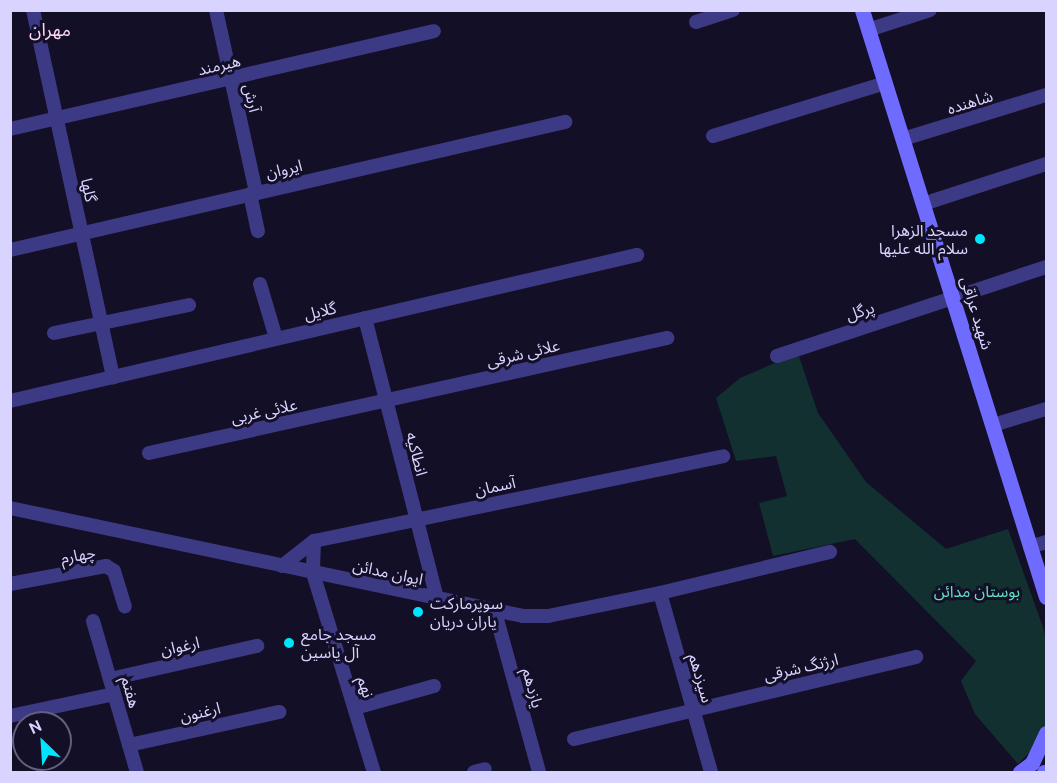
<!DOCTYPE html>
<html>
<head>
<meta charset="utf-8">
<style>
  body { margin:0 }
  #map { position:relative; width:1057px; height:783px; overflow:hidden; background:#130f26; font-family:Ubuntu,"Noto Sans Arabic",sans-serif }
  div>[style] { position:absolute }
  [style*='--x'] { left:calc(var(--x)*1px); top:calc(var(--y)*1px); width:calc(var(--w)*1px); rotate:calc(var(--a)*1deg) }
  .green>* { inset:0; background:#12302f }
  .minor>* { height:14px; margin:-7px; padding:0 7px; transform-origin:7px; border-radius:7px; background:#3d3a85 }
  .secondary>* { height:15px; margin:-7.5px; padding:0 7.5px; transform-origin:7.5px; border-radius:7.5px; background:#6f6bff }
  .dots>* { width:16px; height:16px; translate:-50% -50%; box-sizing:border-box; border:3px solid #130f26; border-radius:50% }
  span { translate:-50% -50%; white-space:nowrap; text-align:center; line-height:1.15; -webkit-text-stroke:6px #130f26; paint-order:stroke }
  .street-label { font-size:16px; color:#d9d4ff }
  .poi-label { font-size:16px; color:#d9d4ff }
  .right { translate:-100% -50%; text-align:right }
  .left { translate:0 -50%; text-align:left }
  .park-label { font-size:16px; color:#5fe0c0 }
  .neighbourhood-label { font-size:18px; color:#ffd6f0 }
  .frame { position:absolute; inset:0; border:12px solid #d9d4ff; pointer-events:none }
  .north { position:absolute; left:12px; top:711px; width:60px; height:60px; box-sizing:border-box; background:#130f26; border:2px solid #625e7d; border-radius:50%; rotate:335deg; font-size:16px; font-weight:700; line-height:24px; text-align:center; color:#d9d4ff }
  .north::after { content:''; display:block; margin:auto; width:21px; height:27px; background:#00e5ff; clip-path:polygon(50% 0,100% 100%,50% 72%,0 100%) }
</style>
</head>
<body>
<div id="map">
  <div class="green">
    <i style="clip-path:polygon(798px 353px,818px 413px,866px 482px,946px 549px,1008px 529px,1044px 630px,1046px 644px,1045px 731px,1036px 746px,1018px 764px,975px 714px,961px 681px,976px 661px,855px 539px,773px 556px,759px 503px,787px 496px,776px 456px,736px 461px,716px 398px,740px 378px)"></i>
  </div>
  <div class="minor">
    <i style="--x:33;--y:10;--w:376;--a:77.7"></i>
    <i style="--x:216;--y:10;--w:186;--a:77.6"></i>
    <i style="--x:696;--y:22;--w:39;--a:-18"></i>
    <i style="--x:868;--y:30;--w:65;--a:-17.9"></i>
    <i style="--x:10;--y:129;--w:435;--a:-13"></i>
    <i style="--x:713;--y:136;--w:180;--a:-17.1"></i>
    <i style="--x:903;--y:139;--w:150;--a:-17.1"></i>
    <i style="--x:250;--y:194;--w:38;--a:78"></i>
    <i style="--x:923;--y:204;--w:129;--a:-18"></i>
    <i style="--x:10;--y:250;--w:570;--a:-12.99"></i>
    <i style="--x:260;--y:284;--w:56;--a:73.5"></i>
    <i style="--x:365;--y:318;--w:290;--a:75.6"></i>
    <i style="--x:54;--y:333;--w:138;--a:-11.7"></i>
    <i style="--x:777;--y:356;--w:283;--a:-18.3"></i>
    <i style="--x:10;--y:401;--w:644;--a:-13.11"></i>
    <i style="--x:993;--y:425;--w:55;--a:-16.8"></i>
    <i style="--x:149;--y:453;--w:531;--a:-12.52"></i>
    <i style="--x:10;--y:508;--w:524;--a:11.89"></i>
    <i style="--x:523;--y:616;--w:25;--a:0"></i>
    <i style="--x:548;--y:616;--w:114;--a:-11.6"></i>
    <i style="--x:660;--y:593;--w:175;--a:-13.6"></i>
    <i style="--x:314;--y:541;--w:32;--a:92"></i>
    <i style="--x:313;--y:573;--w:208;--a:73"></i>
    <i style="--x:1030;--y:547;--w:17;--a:-17"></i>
    <i style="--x:282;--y:566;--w:41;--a:-38"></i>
    <i style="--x:314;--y:541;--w:418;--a:-11.7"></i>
    <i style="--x:10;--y:584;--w:98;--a:-10.6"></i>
    <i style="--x:106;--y:566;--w:9;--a:32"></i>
    <i style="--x:114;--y:571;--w:37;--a:73"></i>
    <i style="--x:660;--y:593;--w:186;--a:74.1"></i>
    <i style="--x:495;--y:612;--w:166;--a:74.6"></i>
    <i style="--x:93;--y:621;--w:157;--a:73.8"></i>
    <i style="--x:110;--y:679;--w:151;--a:-12.7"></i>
    <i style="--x:355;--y:708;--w:82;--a:-15.6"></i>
    <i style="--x:10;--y:716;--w:106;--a:-11.9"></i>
    <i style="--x:574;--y:739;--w:352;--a:-13.5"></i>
    <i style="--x:129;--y:745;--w:154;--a:-12.4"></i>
    <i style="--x:474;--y:772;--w:11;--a:-15"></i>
  </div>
  <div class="secondary">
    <i style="--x:862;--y:10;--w:615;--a:72.6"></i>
    <i style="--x:1020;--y:772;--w:15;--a:-37"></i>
    <i style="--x:1032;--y:763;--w:33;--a:-65"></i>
    <i style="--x:1044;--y:772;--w:2;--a:0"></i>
  </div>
  <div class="dots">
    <i style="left:980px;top:239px;background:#00e5ff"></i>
    <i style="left:418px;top:612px;background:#00e5ff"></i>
    <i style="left:289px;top:643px;background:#00e5ff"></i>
  </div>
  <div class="street-label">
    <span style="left:219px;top:65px;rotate:-13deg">هیرمند</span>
    <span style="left:252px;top:98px;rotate:77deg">آرش</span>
    <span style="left:970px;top:102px;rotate:-17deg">شاهنده</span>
    <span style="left:284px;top:169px;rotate:-13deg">ایروان</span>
    <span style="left:89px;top:190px;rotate:78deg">گلها</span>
    <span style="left:320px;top:311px;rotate:-13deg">گلایل</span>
    <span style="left:860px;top:311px;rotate:-18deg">پرگل</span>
    <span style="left:977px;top:313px;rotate:73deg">شهید عراقی</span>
    <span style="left:523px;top:353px;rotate:-13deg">علائی شرقی</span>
    <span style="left:264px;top:411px;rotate:-12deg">علائی غربی</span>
    <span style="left:417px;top:454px;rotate:76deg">انطاکیه</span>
    <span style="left:495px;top:486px;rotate:-12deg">آسمان</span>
    <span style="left:78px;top:555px;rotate:-10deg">چهارم</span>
    <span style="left:388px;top:572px;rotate:12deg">ایوان مدائن</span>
    <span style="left:180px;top:646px;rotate:-12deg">ارغوان</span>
    <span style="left:801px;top:667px;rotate:-13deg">ارژنگ شرقی</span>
    <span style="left:701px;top:678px;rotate:74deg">سیزدهم</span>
    <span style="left:366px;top:687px;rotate:73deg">نهم</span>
    <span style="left:533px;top:688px;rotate:75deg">یازدهم</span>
    <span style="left:131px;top:692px;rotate:74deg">هفتم</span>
    <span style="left:200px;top:712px;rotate:-13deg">ارغنون</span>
  </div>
  <div class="poi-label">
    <span class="right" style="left:968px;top:239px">مسجد الزهرا<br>سلام الله علیها</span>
    <span class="left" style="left:430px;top:612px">سوپرمارکت<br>یاران دریان</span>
    <span class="left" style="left:301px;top:643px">مسجد جامع<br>آل یاسین</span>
  </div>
  <div class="park-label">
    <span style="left:977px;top:591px">بوستان مدائن</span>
  </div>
  <div class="neighbourhood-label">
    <span style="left:50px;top:29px">مهران</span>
  </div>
  <div class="frame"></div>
  <div class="north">N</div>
</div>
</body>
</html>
